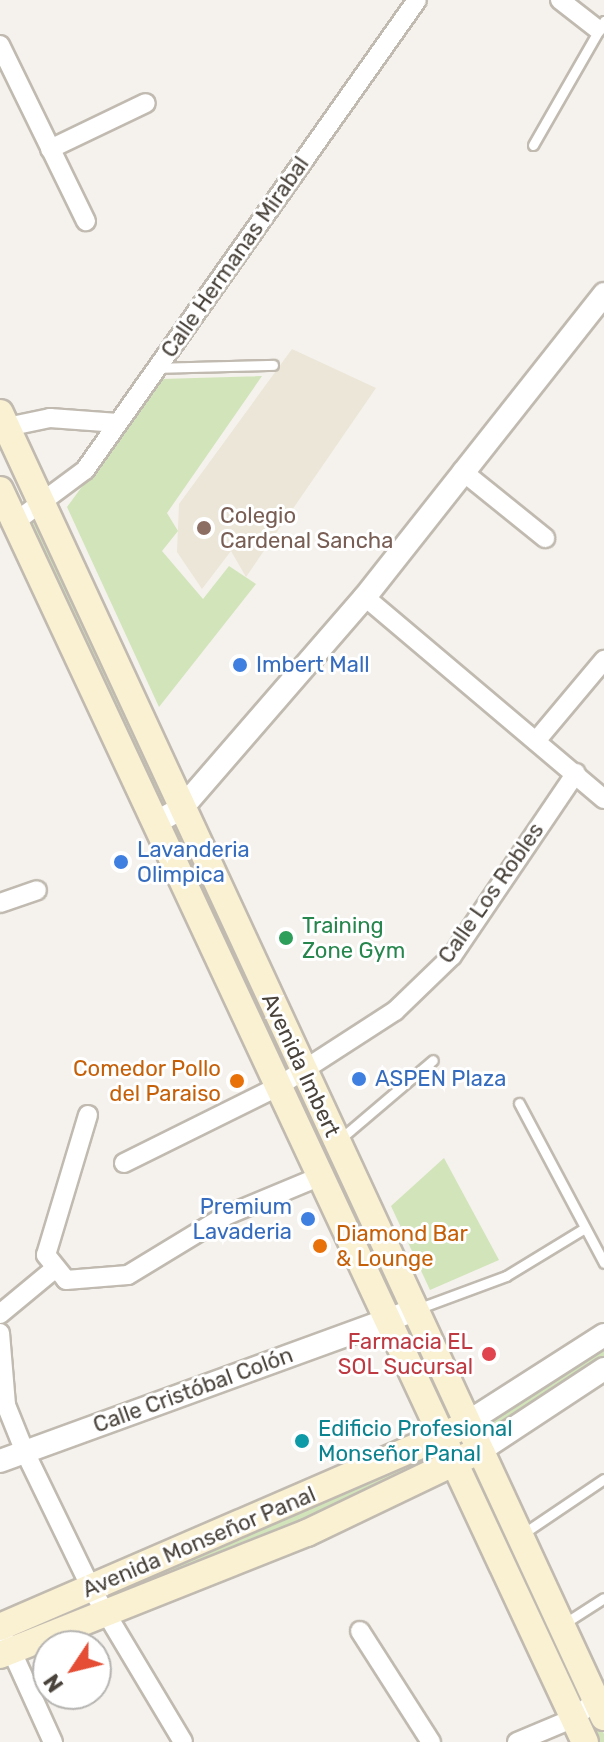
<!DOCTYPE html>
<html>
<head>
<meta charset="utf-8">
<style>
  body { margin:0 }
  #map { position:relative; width:604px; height:1742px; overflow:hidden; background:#f5f2ed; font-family:Rubik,sans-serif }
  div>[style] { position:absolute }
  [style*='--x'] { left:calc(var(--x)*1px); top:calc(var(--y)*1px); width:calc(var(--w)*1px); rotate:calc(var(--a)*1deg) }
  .education>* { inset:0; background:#ece6d8 }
  .green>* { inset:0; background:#d2e4ba }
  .roads { filter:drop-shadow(2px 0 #c0bab0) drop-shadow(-2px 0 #c0bab0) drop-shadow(0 2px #c0bab0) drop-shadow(0 -2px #c0bab0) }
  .service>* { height:9px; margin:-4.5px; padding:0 4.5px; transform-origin:4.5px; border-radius:4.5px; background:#fff }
  .minor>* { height:18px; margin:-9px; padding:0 9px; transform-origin:9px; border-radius:9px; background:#fff }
  .tertiary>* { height:22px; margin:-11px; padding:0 11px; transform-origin:11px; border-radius:11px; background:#fff }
  .secondary>* { height:26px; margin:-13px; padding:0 13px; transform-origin:13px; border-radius:13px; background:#faf0d2 }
  .dots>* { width:22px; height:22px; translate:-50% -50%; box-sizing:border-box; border:4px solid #fff; border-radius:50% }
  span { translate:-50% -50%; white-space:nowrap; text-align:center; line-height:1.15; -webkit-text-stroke:6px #fff; paint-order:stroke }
  .street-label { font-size:22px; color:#49433b }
  .education-label { font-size:22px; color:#785e54 }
  .left { translate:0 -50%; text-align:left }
  .shop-label { font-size:22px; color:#366cbe }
  .right { translate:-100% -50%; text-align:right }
  .leisure-label { font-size:22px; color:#27864d }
  .food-label { font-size:22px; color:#c56008 }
  .health-label { font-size:22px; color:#be3a42 }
  .culture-label { font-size:22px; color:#0d838f }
  .north { position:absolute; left:32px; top:1630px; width:80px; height:80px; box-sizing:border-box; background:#fff; border:2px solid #b6b4b1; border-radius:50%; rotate:235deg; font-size:22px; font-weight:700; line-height:32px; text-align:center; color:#49433b }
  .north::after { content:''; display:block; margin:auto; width:28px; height:36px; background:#e54d34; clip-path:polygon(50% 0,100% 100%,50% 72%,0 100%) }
</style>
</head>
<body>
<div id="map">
  <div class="education">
    <i style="clip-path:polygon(292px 349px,376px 388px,246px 577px,231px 551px,202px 589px,177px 552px,179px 504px)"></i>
  </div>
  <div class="green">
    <i style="clip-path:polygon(262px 376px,167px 513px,178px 531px,162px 551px,203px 599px,229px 566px,256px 584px,159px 707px,67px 507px,161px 379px)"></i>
    <i style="clip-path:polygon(42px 518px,173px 804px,159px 811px,25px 526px)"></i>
    <i style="clip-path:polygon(182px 819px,296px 1068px,282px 1072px,167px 827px)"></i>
    <i style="clip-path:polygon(303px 1080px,406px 1306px,391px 1310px,286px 1087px)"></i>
    <i style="clip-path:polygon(444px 1158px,499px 1260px,430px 1290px,391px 1206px)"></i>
    <i style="clip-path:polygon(604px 1341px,604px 1361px,485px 1443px,472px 1423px)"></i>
    <i style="clip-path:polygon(437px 1446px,443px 1461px,364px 1499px,107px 1602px,102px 1591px)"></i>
    <i style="clip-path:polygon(480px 1463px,604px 1734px,604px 1742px,591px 1742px,466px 1468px)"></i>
  </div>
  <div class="roads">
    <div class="service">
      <i style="--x:533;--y:145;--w:143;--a:-60.2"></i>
      <i style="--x:157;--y:368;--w:116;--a:-1.5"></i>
      <i style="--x:519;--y:1103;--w:181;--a:62"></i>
      <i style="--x:339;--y:1140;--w:123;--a:-40.4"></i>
      <i style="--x:417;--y:1309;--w:95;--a:-20.3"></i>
      <i style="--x:506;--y:1276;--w:92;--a:-31.3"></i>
      <i style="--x:521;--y:1535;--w:100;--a:-34"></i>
      <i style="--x:565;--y:1623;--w:46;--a:-32.7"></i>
    </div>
    <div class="minor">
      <i style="--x:560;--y:0;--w:46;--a:37.9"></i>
      <i style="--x:0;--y:45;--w:196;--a:64"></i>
      <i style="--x:50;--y:149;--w:106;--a:-25.6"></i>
      <i style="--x:7;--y:427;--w:44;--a:-11.8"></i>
      <i style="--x:50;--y:418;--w:68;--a:4.2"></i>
      <i style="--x:462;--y:471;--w:107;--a:38.9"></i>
      <i style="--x:15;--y:522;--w:87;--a:-36.6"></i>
      <i style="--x:85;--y:470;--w:575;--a:-54.76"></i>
      <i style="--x:365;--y:597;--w:313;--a:40.2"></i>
      <i style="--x:536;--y:741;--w:106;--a:-50"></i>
      <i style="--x:0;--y:903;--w:39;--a:-19"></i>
      <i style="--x:88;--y:1115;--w:146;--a:106.7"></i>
      <i style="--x:46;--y:1255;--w:32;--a:51"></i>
      <i style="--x:66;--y:1280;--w:62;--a:-4.6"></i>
      <i style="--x:128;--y:1275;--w:114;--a:-31.3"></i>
      <i style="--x:225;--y:1216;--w:104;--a:-22.6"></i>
      <i style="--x:124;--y:1163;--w:173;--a:-26.4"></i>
      <i style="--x:279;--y:1086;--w:138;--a:-32.9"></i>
      <i style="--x:395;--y:1011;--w:79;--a:-44"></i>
      <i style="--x:452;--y:956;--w:221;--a:-55.9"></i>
      <i style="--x:0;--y:1314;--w:67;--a:-39.6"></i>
      <i style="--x:0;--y:1333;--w:72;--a:85.2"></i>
      <i style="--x:6;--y:1405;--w:51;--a:68"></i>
      <i style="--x:25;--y:1452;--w:151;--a:64.1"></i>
      <i style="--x:91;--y:1588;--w:179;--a:59.1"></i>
      <i style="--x:360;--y:1631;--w:132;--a:57.4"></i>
      <i style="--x:8;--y:1643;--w:109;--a:65.6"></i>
      <i style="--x:517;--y:1742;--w:62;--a:-22.8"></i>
      <i style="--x:574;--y:1718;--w:28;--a:-39"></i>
    </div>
    <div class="tertiary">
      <i style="--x:155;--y:823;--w:31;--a:-29"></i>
      <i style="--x:182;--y:808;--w:279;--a:-49.1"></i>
      <i style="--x:365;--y:597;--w:386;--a:-51.7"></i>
      <i style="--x:465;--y:1424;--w:165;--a:-32.6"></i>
      <i style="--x:481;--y:1450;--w:147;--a:-33.4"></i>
      <i style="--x:0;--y:1461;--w:441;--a:-20"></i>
    </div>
    <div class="secondary">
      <i style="--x:0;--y:413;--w:1437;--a:65.15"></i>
      <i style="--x:0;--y:490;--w:1382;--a:64.96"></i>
      <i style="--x:0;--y:1627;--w:496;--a:-23.4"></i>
      <i style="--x:0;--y:1655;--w:330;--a:-21.7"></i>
      <i style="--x:307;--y:1533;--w:181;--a:-25.6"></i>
    </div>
  </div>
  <div class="dots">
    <i style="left:204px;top:528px;background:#8d6e63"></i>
    <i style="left:240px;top:665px;background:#3f7fe0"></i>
    <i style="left:121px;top:862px;background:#3f7fe0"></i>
    <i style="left:286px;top:938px;background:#2e9e5b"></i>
    <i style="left:359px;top:1079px;background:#3f7fe0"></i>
    <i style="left:237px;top:1081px;background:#e8710a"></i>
    <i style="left:308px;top:1219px;background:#3f7fe0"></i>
    <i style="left:320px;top:1246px;background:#e8710a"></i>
    <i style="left:489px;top:1354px;background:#e0444e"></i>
    <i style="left:302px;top:1441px;background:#0f9aa8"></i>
  </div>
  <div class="street-label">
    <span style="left:235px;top:257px;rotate:-55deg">Calle Hermanas Mirabal</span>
    <span style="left:491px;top:893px;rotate:-55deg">Calle Los Robles</span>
    <span style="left:301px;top:1065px;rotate:65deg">Avenida Imbert</span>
    <span style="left:193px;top:1390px;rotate:-20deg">Calle Cristóbal Colón</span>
    <span style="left:199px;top:1542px;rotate:-23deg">Avenida Monseñor Panal</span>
  </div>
  <div class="education-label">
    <span class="left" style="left:220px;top:528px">Colegio<br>Cardenal Sancha</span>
  </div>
  <div class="shop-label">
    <span class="left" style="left:256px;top:665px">Imbert Mall</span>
    <span class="left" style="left:137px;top:862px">Lavanderia<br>Olimpica</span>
    <span class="left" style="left:375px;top:1079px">ASPEN Plaza</span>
    <span class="right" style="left:292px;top:1219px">Premium<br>Lavaderia</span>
  </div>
  <div class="leisure-label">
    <span class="left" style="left:302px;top:938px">Training<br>Zone Gym</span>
  </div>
  <div class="food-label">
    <span class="right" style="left:221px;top:1081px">Comedor Pollo<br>del Paraiso</span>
    <span class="left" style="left:336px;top:1246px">Diamond Bar<br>&amp; Lounge</span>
  </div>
  <div class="health-label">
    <span class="right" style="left:473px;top:1354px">Farmacia EL<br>SOL Sucursal</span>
  </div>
  <div class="culture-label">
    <span class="left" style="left:318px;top:1441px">Edificio Profesional<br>Monseñor Panal</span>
  </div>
  <div class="north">N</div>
</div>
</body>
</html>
